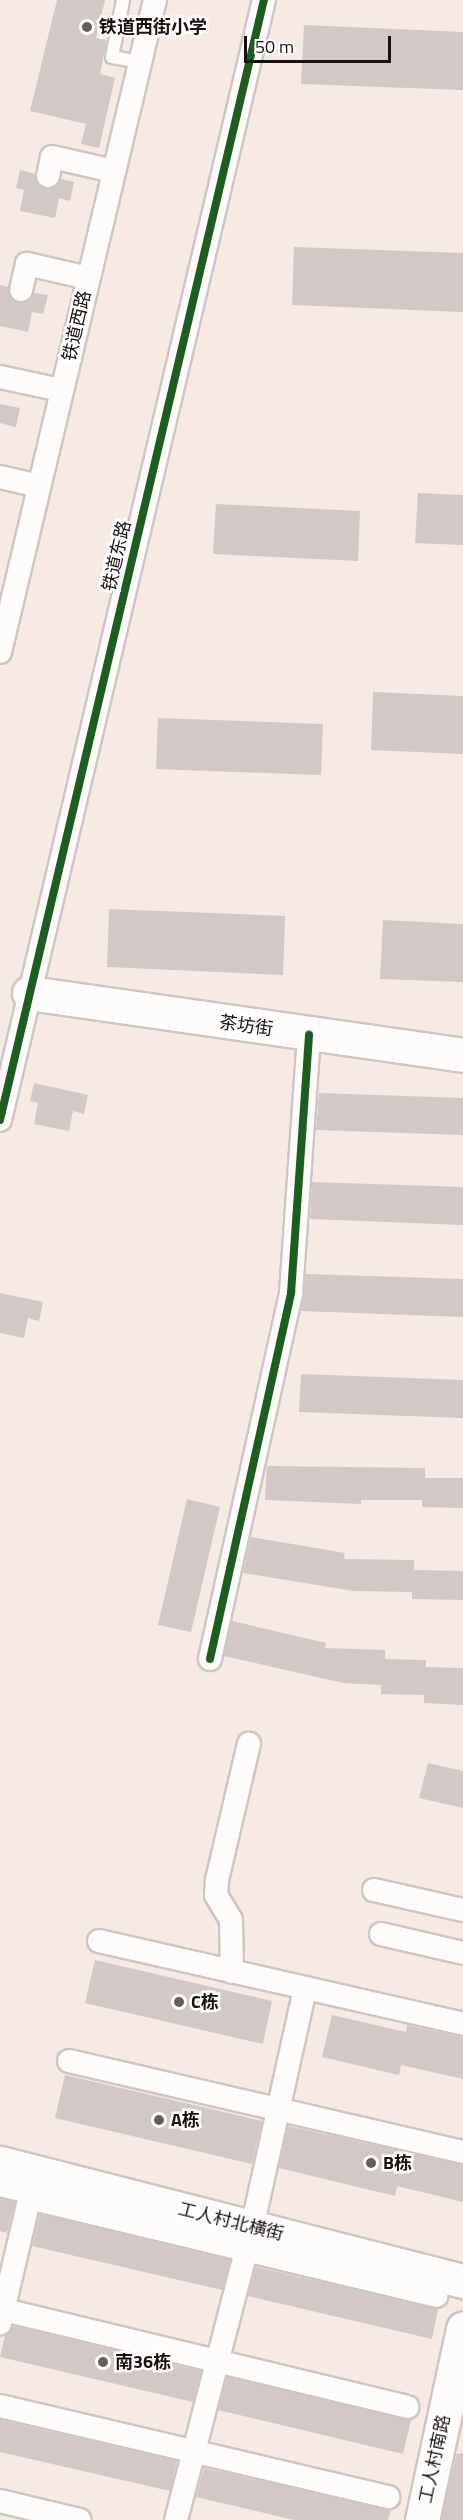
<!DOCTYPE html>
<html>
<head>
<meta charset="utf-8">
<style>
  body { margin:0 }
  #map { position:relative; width:463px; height:2520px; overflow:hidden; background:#f7eae5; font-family:"Titillium Web","Noto Sans SC",sans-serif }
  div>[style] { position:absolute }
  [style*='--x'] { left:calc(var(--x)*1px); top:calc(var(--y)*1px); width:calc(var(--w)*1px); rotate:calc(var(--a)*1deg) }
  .building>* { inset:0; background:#d2c8c5 }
  .roads { filter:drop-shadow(2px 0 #cfc5c1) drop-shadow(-2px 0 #cfc5c1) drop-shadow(0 2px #cfc5c1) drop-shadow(0 -2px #cfc5c1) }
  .lane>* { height:12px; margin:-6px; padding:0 6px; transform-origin:6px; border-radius:6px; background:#fefcfb }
  .street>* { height:22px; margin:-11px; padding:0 11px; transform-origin:11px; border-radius:11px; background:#fefcfb }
  .secondary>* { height:33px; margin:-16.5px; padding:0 16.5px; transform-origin:16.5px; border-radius:16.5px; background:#fefcfb }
  .cycleway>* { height:8px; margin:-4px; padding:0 4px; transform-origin:4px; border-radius:4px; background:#1b5e20 }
  .dots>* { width:16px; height:16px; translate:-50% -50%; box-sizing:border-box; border:3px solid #fff; border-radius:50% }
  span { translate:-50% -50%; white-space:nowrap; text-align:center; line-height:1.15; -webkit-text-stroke:5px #fff; paint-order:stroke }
  .poi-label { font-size:18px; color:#18110e; font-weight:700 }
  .left { translate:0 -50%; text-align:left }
  .street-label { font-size:18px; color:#18110e }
  .scale { position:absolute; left:244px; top:36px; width:147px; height:27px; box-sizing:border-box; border:3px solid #18110e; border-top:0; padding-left:8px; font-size:18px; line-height:21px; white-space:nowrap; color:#18110e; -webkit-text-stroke:4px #fff; paint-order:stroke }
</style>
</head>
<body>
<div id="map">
  <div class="building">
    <i style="clip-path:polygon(57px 0,105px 0,96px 38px,107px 40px,100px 74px,115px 78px,99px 148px,81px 144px,86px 124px,30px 111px)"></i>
    <i style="clip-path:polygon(304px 25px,463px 32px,463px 90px,301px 84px)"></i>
    <i style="clip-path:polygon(20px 170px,35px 174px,39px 186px,46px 189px,61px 179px,74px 182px,70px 201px,59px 198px,55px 218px,20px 211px,24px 190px,16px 188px)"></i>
    <i style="clip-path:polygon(294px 247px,463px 253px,463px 312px,292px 305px)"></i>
    <i style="clip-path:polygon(0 285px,8px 287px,11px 299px,19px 303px,30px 300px,34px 293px,48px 295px,43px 314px,32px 312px,28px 332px,0 326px)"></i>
    <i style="clip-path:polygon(0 404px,20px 408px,16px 427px,0 423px)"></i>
    <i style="clip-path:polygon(418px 493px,463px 495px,463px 545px,415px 543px)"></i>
    <i style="clip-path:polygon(216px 504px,360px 511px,358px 561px,213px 554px)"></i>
    <i style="clip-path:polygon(373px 692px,463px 696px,463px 754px,371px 750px)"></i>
    <i style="clip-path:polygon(158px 718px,323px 724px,321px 775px,156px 769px)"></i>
    <i style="clip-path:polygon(109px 909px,285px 916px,283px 975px,107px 967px)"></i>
    <i style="clip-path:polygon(383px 920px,463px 924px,463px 982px,380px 979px)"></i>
    <i style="clip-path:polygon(34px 1083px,88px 1095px,84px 1114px,73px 1111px,69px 1131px,34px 1124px,38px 1103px,30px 1101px)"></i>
    <i style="clip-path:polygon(319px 1093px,463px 1098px,463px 1135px,316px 1130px)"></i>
    <i style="clip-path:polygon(312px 1182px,463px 1187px,463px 1225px,310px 1219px)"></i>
    <i style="clip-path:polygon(306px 1274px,463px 1279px,463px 1317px,301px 1311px)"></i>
    <i style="clip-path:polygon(0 1293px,43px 1302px,39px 1321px,28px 1318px,24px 1338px,0 1333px)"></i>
    <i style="clip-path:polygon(301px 1374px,463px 1380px,463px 1418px,299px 1412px)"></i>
    <i style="clip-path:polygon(267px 1466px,425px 1468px,425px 1478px,463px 1478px,463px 1508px,422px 1507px,422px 1500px,361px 1500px,361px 1504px,265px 1500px)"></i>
    <i style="clip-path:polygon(187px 1499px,220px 1507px,191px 1632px,158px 1625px)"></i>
    <i style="clip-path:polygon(251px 1537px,345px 1553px,344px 1559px,414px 1560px,414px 1570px,463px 1571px,463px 1600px,412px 1599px,412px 1592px,354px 1591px,243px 1573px)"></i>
    <i style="clip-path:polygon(232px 1621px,326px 1643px,325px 1648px,385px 1650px,385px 1659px,426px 1660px,426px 1667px,463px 1668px,463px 1705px,424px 1703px,424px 1695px,381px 1694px,381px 1685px,343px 1683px,224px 1656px)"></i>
    <i style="clip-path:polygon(428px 1763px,463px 1771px,463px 1808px,419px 1798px)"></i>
    <i style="clip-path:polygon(95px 1960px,272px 2001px,263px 2044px,85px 2003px)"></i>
    <i style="clip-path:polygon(332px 2015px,406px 2032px,407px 2025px,463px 2037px,463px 2079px,401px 2065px,399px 2075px,322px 2057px)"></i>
    <i style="clip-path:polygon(65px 2075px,262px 2121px,252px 2164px,55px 2118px)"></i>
    <i style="clip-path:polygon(288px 2126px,463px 2165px,463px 2202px,397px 2186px,395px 2196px,279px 2168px)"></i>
    <i style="clip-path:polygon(0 2199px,15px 2202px,7px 2233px,0 2231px)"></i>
    <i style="clip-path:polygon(40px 2214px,230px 2260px,222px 2290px,32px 2246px)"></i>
    <i style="clip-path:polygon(256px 2267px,438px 2309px,432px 2339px,248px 2296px)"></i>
    <i style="clip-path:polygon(13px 2326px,201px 2371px,193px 2402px,0 2357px,5px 2336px)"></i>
    <i style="clip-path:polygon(227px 2377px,411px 2420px,403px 2454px,218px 2410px)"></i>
    <i style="clip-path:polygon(0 2420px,177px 2461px,170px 2491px,0 2452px)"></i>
    <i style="clip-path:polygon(457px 2453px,463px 2454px,463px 2520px,441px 2520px)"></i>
    <i style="clip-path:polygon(204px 2468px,391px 2510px,388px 2520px,294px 2520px,196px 2497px)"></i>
  </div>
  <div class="roads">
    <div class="lane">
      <i style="--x:123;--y:0;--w:58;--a:100.9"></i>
      <i style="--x:112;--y:57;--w:27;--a:10"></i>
    </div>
    <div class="street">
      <i style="--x:48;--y:176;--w:19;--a:-78"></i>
      <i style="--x:52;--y:157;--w:63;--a:12.9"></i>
      <i style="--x:21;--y:290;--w:27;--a:-77"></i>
      <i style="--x:27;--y:264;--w:63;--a:12.9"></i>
      <i style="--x:0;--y:377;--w:62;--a:12"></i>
      <i style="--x:0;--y:477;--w:40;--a:13"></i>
      <i style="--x:0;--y:652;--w:670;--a:-76.63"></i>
      <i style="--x:0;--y:1120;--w:1151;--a:-76.74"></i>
      <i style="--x:210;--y:1659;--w:375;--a:-77.5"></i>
      <i style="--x:291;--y:1293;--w:259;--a:-86"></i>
      <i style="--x:374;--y:1890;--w:91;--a:12.7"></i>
      <i style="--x:381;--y:1934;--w:84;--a:13"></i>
      <i style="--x:99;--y:1941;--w:373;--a:12.8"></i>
      <i style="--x:232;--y:1972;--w:52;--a:-91.1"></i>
      <i style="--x:231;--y:1920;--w:29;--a:-121"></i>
      <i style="--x:216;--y:1895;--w:15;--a:-86"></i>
      <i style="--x:217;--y:1880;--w:140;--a:-76.8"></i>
      <i style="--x:69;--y:2061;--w:404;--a:13"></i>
      <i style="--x:0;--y:2185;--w:32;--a:13"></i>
      <i style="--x:31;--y:2192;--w:135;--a:103.3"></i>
      <i style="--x:29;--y:2198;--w:419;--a:13.5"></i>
      <i style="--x:4;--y:2310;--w:415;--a:13.5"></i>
      <i style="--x:0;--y:2406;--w:399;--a:13.2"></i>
      <i style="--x:0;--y:2501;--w:82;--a:13.4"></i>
      <i style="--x:176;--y:2520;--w:302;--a:-75.4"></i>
      <i style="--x:252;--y:2228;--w:246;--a:-77.5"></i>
    </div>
    <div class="secondary">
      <i style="--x:29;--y:993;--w:438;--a:8.1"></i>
      <i style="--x:0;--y:2163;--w:478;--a:14.3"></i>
      <i style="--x:422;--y:2520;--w:196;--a:-77.9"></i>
    </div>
  </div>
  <div class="cycleway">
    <i style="--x:0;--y:1120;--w:1151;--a:-76.74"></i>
    <i style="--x:210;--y:1659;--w:375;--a:-77.5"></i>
    <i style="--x:291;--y:1293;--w:259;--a:-86"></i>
  </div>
  <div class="dots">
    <i style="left:87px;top:27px;background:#665d59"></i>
    <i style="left:179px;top:2002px;background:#665d59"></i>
    <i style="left:159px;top:2120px;background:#665d59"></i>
    <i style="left:371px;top:2163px;background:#665d59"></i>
    <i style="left:103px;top:2362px;background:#665d59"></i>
  </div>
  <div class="poi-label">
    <span class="left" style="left:99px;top:27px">铁道西街小学</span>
    <span class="left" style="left:191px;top:2002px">C栋</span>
    <span class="left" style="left:171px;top:2120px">A栋</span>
    <span class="left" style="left:383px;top:2163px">B栋</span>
    <span class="left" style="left:115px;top:2362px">南36栋</span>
  </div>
  <div class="street-label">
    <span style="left:77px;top:326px;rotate:-77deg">铁道西路</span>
    <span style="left:117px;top:556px;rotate:-77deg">铁道东路</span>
    <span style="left:246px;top:1026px;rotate:8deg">茶坊街</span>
    <span style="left:231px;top:2222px;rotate:14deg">工人村北横街</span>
    <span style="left:435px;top:2459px;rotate:-78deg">工人村南路</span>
  </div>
  <div class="scale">50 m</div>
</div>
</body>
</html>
